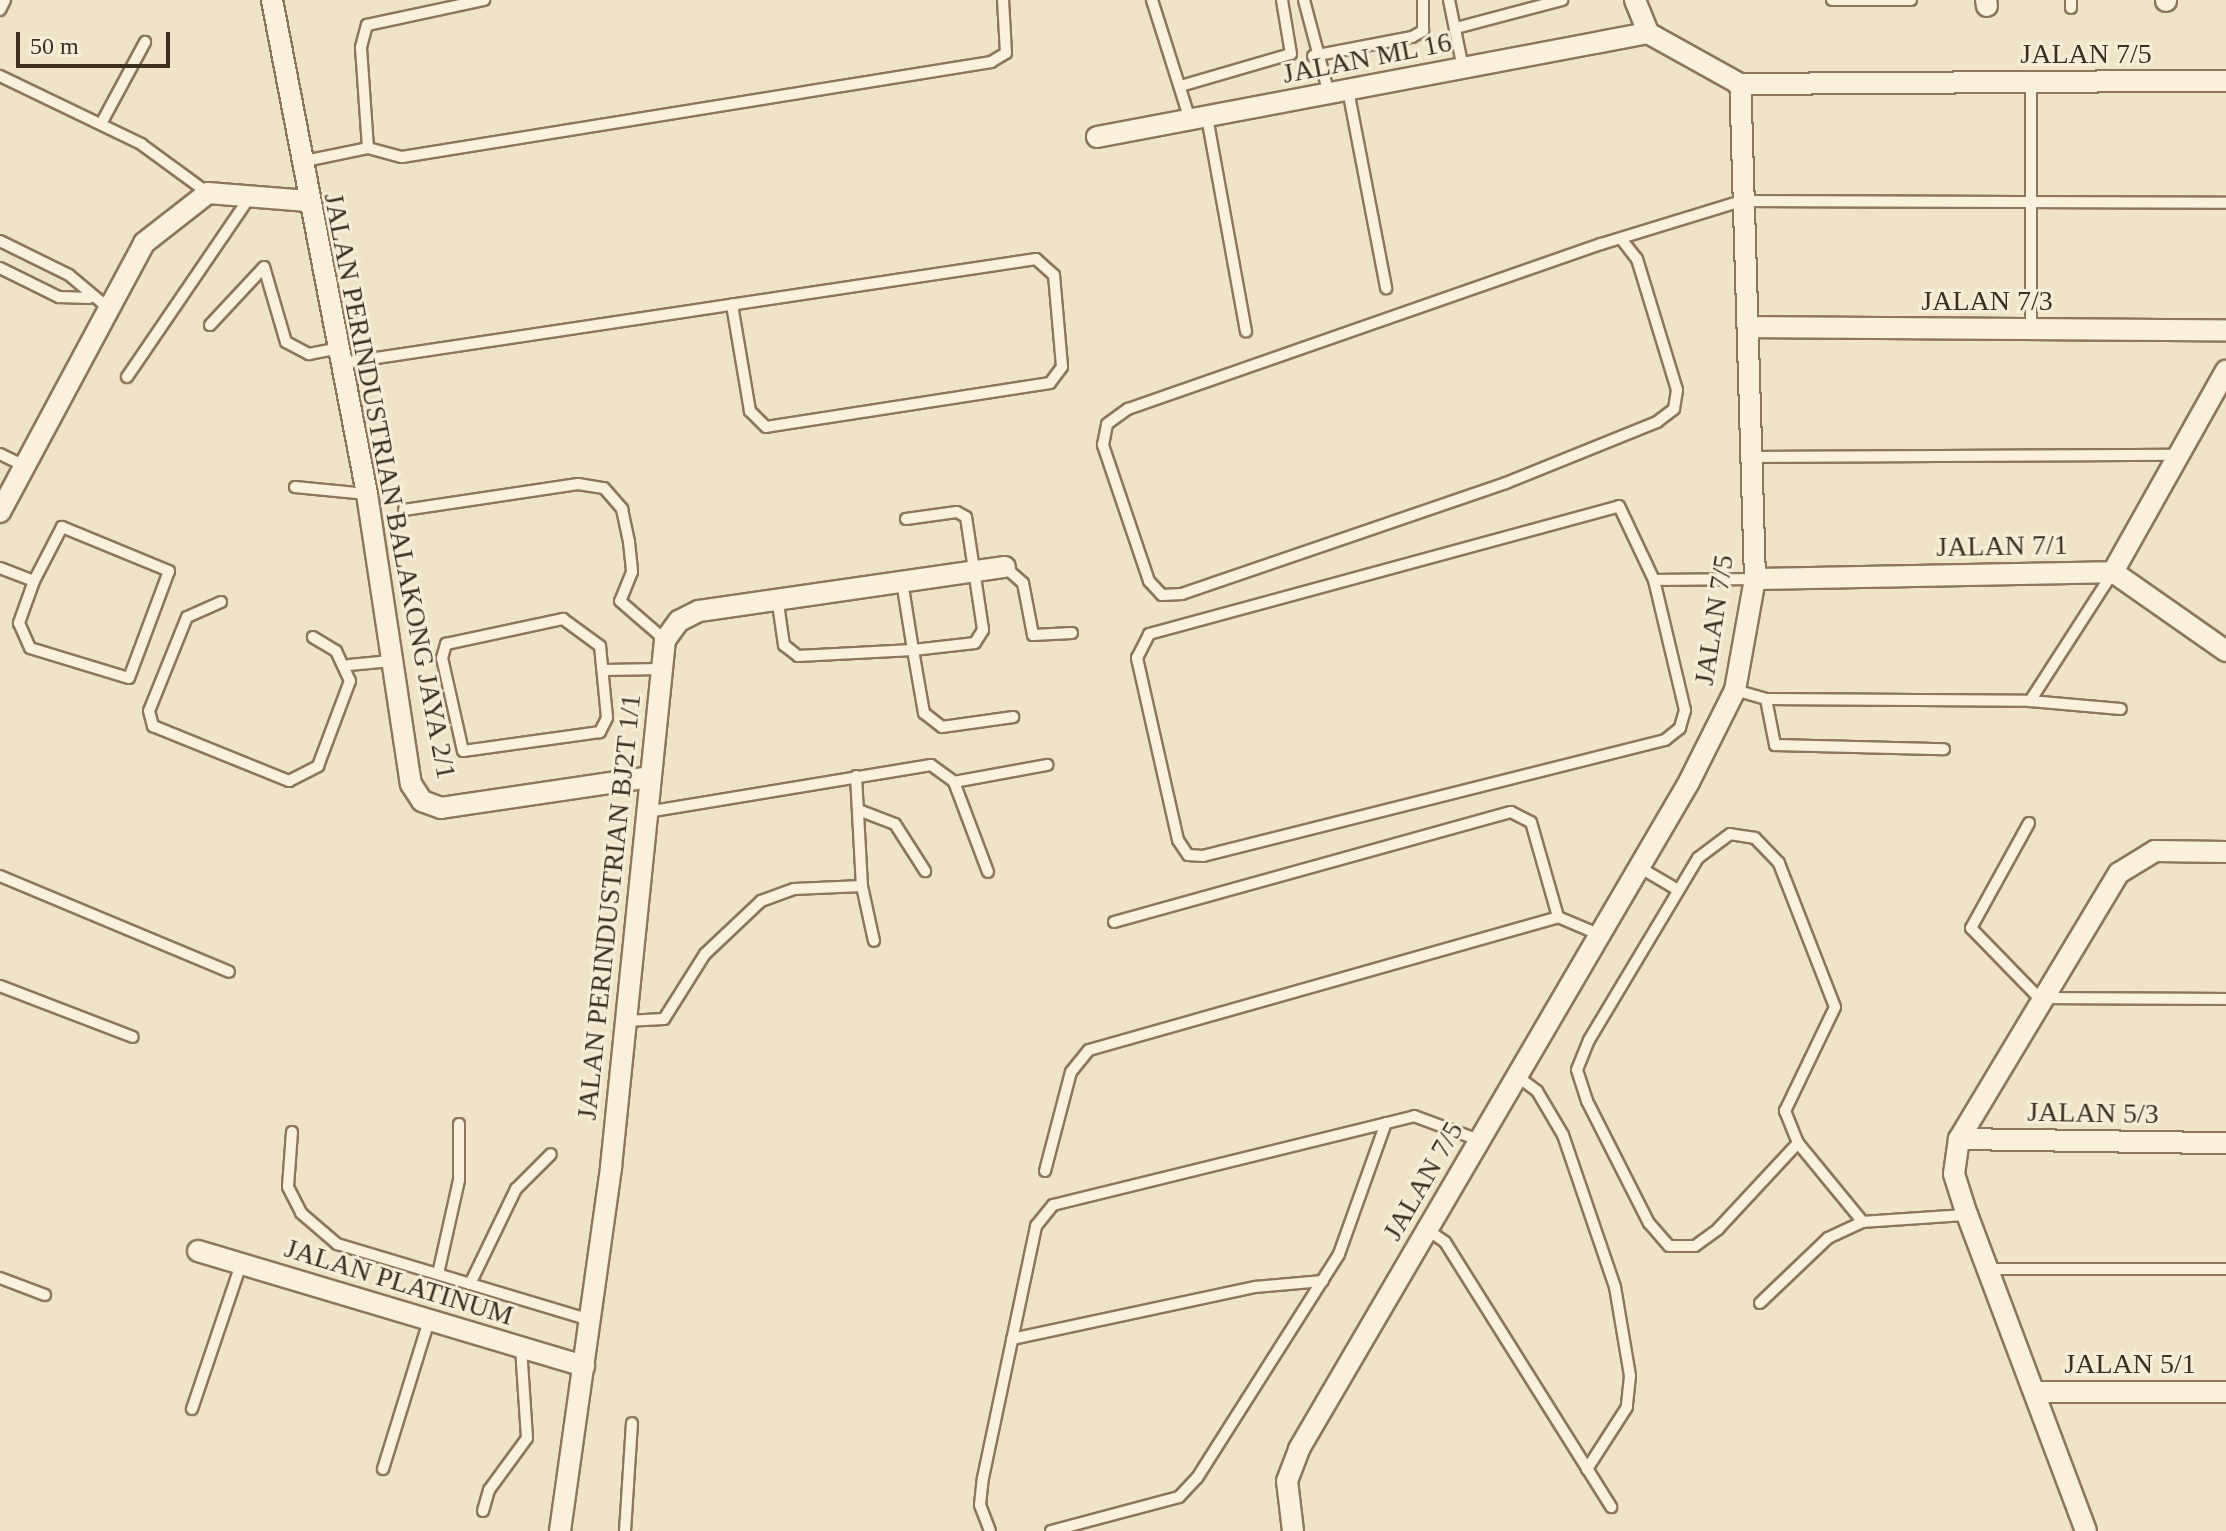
<!DOCTYPE html>
<html>
<head>
<meta charset="utf-8">
<style>
  body { margin:0 }
  #map { position:relative; width:2226px; height:1531px; overflow:hidden; background:#f0e4c8; font-family:"Times New Roman",serif }
  div>[style] { position:absolute }
  [style*='--x'] { left:calc(var(--x)*1px); top:calc(var(--y)*1px); width:calc(var(--w)*1px); rotate:calc(var(--a)*1deg) }
  .roads { filter:drop-shadow(2px 0 #8d765c) drop-shadow(-2px 0 #8d765c) drop-shadow(0 2px #8d765c) drop-shadow(0 -2px #8d765c) }
  .lane>* { height:10px; margin:-5px; padding:0 5px; transform-origin:5px; border-radius:5px; background:#faf1dc }
  .street>* { height:20px; margin:-10px; padding:0 10px; transform-origin:10px; border-radius:10px; background:#faf1dc }
  span { translate:-50% -50%; white-space:nowrap; text-align:center; line-height:1.15; -webkit-text-stroke:6px #f7eed8; paint-order:stroke }
  .street-label { font-size:28px; color:#3d2e20 }
  .scale { position:absolute; left:16px; top:32px; width:154px; height:36px; box-sizing:border-box; border:4px solid #3d2e20; border-top:0; padding-left:10px; font-size:24px; line-height:28px; white-space:nowrap; color:#3d2e20; -webkit-text-stroke:6px #f7eed8; paint-order:stroke }
</style>
</head>
<body>
<div id="map">
  <div class="roads">
    <div class="lane">
      <i style="--x:1152;--y:0;--w:126;--a:72.4"></i>
      <i style="--x:1304;--y:0;--w:97;--a:75.1"></i>
      <i style="--x:1449;--y:0;--w:69;--a:78.4"></i>
      <i style="--x:1832;--y:0;--w:79;--a:0"></i>
      <i style="--x:2071;--y:0;--w:8;--a:90"></i>
      <i style="--x:0;--y:10;--w:11;--a:-63"></i>
      <i style="--x:1456;--y:28;--w:110;--a:-14.8"></i>
      <i style="--x:1313;--y:56;--w:101;--a:-10.9"></i>
      <i style="--x:1412;--y:37;--w:13;--a:-29"></i>
      <i style="--x:1423;--y:31;--w:31;--a:-90"></i>
      <i style="--x:0;--y:76;--w:157;--a:25.7"></i>
      <i style="--x:141;--y:144;--w:83;--a:36.2"></i>
      <i style="--x:2031;--y:82;--w:247;--a:90"></i>
      <i style="--x:1184;--y:85;--w:111;--a:-16.2"></i>
      <i style="--x:1291;--y:54;--w:55;--a:-99.5"></i>
      <i style="--x:1348;--y:90;--w:202;--a:79.1"></i>
      <i style="--x:1207;--y:117;--w:218;--a:79.7"></i>
      <i style="--x:102;--y:122;--w:91;--a:-61.7"></i>
      <i style="--x:368;--y:148;--w:35;--a:15"></i>
      <i style="--x:402;--y:157;--w:597;--a:-9.16"></i>
      <i style="--x:991;--y:62;--w:17;--a:-31"></i>
      <i style="--x:1006;--y:53;--w:53;--a:-93.2"></i>
      <i style="--x:300;--y:162;--w:69;--a:-11.6"></i>
      <i style="--x:368;--y:148;--w:101;--a:-94"></i>
      <i style="--x:361;--y:47;--w:23;--a:-75"></i>
      <i style="--x:367;--y:25;--w:120;--a:-12.1"></i>
      <i style="--x:1622;--y:240;--w:24;--a:52"></i>
      <i style="--x:1637;--y:259;--w:137;--a:73"></i>
      <i style="--x:1677;--y:390;--w:19;--a:99"></i>
      <i style="--x:1674;--y:409;--w:21;--a:143"></i>
      <i style="--x:1657;--y:422;--w:163;--a:158"></i>
      <i style="--x:1506;--y:483;--w:342;--a:161.1"></i>
      <i style="--x:1182;--y:594;--w:20;--a:177"></i>
      <i style="--x:1162;--y:595;--w:19;--a:-133"></i>
      <i style="--x:1149;--y:581;--w:144;--a:-108.7"></i>
      <i style="--x:1103;--y:445;--w:21;--a:-79"></i>
      <i style="--x:1107;--y:424;--w:26;--a:-36"></i>
      <i style="--x:1128;--y:409;--w:501;--a:-19.23"></i>
      <i style="--x:1601;--y:244;--w:147;--a:-17"></i>
      <i style="--x:1742;--y:201;--w:484;--a:0.2"></i>
      <i style="--x:0;--y:241;--w:77;--a:26.2"></i>
      <i style="--x:69;--y:275;--w:48;--a:40"></i>
      <i style="--x:0;--y:268;--w:66;--a:26.2"></i>
      <i style="--x:59;--y:297;--w:30;--a:2"></i>
      <i style="--x:210;--y:325;--w:79;--a:-47"></i>
      <i style="--x:264;--y:267;--w:78;--a:73.7"></i>
      <i style="--x:286;--y:342;--w:26;--a:28"></i>
      <i style="--x:309;--y:354;--w:32;--a:-11"></i>
      <i style="--x:343;--y:363;--w:701;--a:-8.53"></i>
      <i style="--x:1036;--y:259;--w:24;--a:42"></i>
      <i style="--x:1054;--y:275;--w:92;--a:85"></i>
      <i style="--x:1062;--y:367;--w:20;--a:127"></i>
      <i style="--x:1050;--y:383;--w:287;--a:171.2"></i>
      <i style="--x:766;--y:427;--w:23;--a:-135"></i>
      <i style="--x:750;--y:411;--w:108;--a:-99.6"></i>
      <i style="--x:127;--y:377;--w:217;--a:-55.7"></i>
      <i style="--x:0;--y:454;--w:25;--a:26"></i>
      <i style="--x:1753;--y:457;--w:420;--a:-0.3"></i>
      <i style="--x:295;--y:487;--w:72;--a:5.6"></i>
      <i style="--x:404;--y:510;--w:176;--a:-8.5"></i>
      <i style="--x:578;--y:484;--w:26;--a:9"></i>
      <i style="--x:604;--y:488;--w:28;--a:49"></i>
      <i style="--x:622;--y:509;--w:34;--a:78"></i>
      <i style="--x:629;--y:542;--w:30;--a:84"></i>
      <i style="--x:632;--y:572;--w:31;--a:112"></i>
      <i style="--x:620;--y:601;--w:60;--a:40.9"></i>
      <i style="--x:906;--y:519;--w:51;--a:-7.8"></i>
      <i style="--x:957;--y:512;--w:10;--a:29"></i>
      <i style="--x:966;--y:517;--w:114;--a:81.4"></i>
      <i style="--x:983;--y:630;--w:15;--a:122"></i>
      <i style="--x:975;--y:643;--w:62;--a:173.6"></i>
      <i style="--x:913;--y:650;--w:64;--a:80.1"></i>
      <i style="--x:924;--y:713;--w:23;--a:38"></i>
      <i style="--x:942;--y:727;--w:72;--a:-8"></i>
      <i style="--x:1005;--y:567;--w:24;--a:42"></i>
      <i style="--x:1023;--y:583;--w:53;--a:79.1"></i>
      <i style="--x:1033;--y:635;--w:39;--a:-3"></i>
      <i style="--x:0;--y:568;--w:36;--a:21"></i>
      <i style="--x:34;--y:581;--w:45;--a:109.7"></i>
      <i style="--x:19;--y:623;--w:27;--a:66"></i>
      <i style="--x:30;--y:648;--w:103;--a:16.9"></i>
      <i style="--x:129;--y:678;--w:114;--a:-69.5"></i>
      <i style="--x:169;--y:571;--w:116;--a:-157.6"></i>
      <i style="--x:62;--y:527;--w:61;--a:117.4"></i>
      <i style="--x:1654;--y:580;--w:134;--a:76.6"></i>
      <i style="--x:1685;--y:710;--w:19;--a:106"></i>
      <i style="--x:1680;--y:728;--w:19;--a:141"></i>
      <i style="--x:1665;--y:740;--w:476;--a:165.9"></i>
      <i style="--x:1203;--y:856;--w:15;--a:-176"></i>
      <i style="--x:1188;--y:855;--w:18;--a:-124"></i>
      <i style="--x:1178;--y:840;--w:187;--a:-102.7"></i>
      <i style="--x:1137;--y:658;--w:27;--a:-63"></i>
      <i style="--x:1149;--y:634;--w:487;--a:-15.2"></i>
      <i style="--x:1619;--y:506;--w:82;--a:64.7"></i>
      <i style="--x:1654;--y:580;--w:101;--a:-0.6"></i>
      <i style="--x:777;--y:597;--w:49;--a:81.7"></i>
      <i style="--x:784;--y:645;--w:18;--a:38"></i>
      <i style="--x:798;--y:656;--w:115;--a:-3"></i>
      <i style="--x:913;--y:650;--w:70;--a:-99.1"></i>
      <i style="--x:221;--y:602;--w:37;--a:156"></i>
      <i style="--x:187;--y:617;--w:101;--a:112"></i>
      <i style="--x:149;--y:711;--w:16;--a:75"></i>
      <i style="--x:153;--y:726;--w:147;--a:22"></i>
      <i style="--x:289;--y:781;--w:33;--a:-27"></i>
      <i style="--x:318;--y:766;--w:91;--a:-69.4"></i>
      <i style="--x:350;--y:681;--w:33;--a:-115"></i>
      <i style="--x:336;--y:651;--w:27;--a:-149"></i>
      <i style="--x:563;--y:619;--w:46;--a:36.1"></i>
      <i style="--x:600;--y:646;--w:72;--a:84.4"></i>
      <i style="--x:607;--y:718;--w:16;--a:117"></i>
      <i style="--x:600;--y:732;--w:138;--a:172.1"></i>
      <i style="--x:463;--y:751;--w:95;--a:-102.7"></i>
      <i style="--x:442;--y:658;--w:15;--a:-74"></i>
      <i style="--x:446;--y:644;--w:120;--a:-12.1"></i>
      <i style="--x:349;--y:665;--w:42;--a:-5.4"></i>
      <i style="--x:605;--y:670;--w:55;--a:-1"></i>
      <i style="--x:1735;--y:690;--w:32;--a:16"></i>
      <i style="--x:1766;--y:699;--w:264;--a:0.4"></i>
      <i style="--x:2030;--y:701;--w:153;--a:-57.2"></i>
      <i style="--x:1766;--y:699;--w:47;--a:78.9"></i>
      <i style="--x:1775;--y:745;--w:169;--a:1.4"></i>
      <i style="--x:2030;--y:701;--w:91;--a:5"></i>
      <i style="--x:856;--y:776;--w:110;--a:86.9"></i>
      <i style="--x:862;--y:886;--w:56;--a:77.7"></i>
      <i style="--x:954;--y:782;--w:95;--a:-10.4"></i>
      <i style="--x:861;--y:811;--w:36;--a:21"></i>
      <i style="--x:895;--y:824;--w:56;--a:57.4"></i>
      <i style="--x:647;--y:812;--w:288;--a:-9.4"></i>
      <i style="--x:931;--y:765;--w:29;--a:36"></i>
      <i style="--x:954;--y:782;--w:96;--a:69.3"></i>
      <i style="--x:2029;--y:823;--w:120;--a:118.9"></i>
      <i style="--x:1971;--y:928;--w:98;--a:45.8"></i>
      <i style="--x:2039;--y:998;--w:187;--a:0.3"></i>
      <i style="--x:1639;--y:867;--w:45;--a:30.5"></i>
      <i style="--x:0;--y:876;--w:248;--a:22.7"></i>
      <i style="--x:1114;--y:922;--w:412;--a:-15.5"></i>
      <i style="--x:1511;--y:812;--w:22;--a:27"></i>
      <i style="--x:1531;--y:822;--w:99;--a:74.1"></i>
      <i style="--x:0;--y:986;--w:142;--a:21"></i>
      <i style="--x:625;--y:1021;--w:39;--a:-3"></i>
      <i style="--x:664;--y:1019;--w:77;--a:-57.8"></i>
      <i style="--x:705;--y:954;--w:77;--a:-43.4"></i>
      <i style="--x:761;--y:901;--w:35;--a:-20"></i>
      <i style="--x:794;--y:889;--w:68;--a:-2.5"></i>
      <i style="--x:1517;--y:1076;--w:25;--a:37"></i>
      <i style="--x:1537;--y:1091;--w:51;--a:59.4"></i>
      <i style="--x:1563;--y:1135;--w:161;--a:71.1"></i>
      <i style="--x:1615;--y:1287;--w:90;--a:80.4"></i>
      <i style="--x:1630;--y:1376;--w:31;--a:96"></i>
      <i style="--x:1627;--y:1407;--w:74;--a:122.8"></i>
      <i style="--x:292;--y:1132;--w:55;--a:94.2"></i>
      <i style="--x:288;--y:1187;--w:29;--a:63"></i>
      <i style="--x:301;--y:1213;--w:48;--a:40.7"></i>
      <i style="--x:337;--y:1244;--w:265;--a:16.7"></i>
      <i style="--x:1798;--y:1143;--w:35;--a:-112"></i>
      <i style="--x:1785;--y:1111;--w:115;--a:-64.3"></i>
      <i style="--x:1835;--y:1007;--w:155;--a:-111.3"></i>
      <i style="--x:1779;--y:863;--w:35;--a:-134"></i>
      <i style="--x:1755;--y:838;--w:25;--a:-171"></i>
      <i style="--x:1730;--y:834;--w:40;--a:143"></i>
      <i style="--x:1698;--y:858;--w:212;--a:120.9"></i>
      <i style="--x:1589;--y:1040;--w:32;--a:112"></i>
      <i style="--x:1577;--y:1070;--w:33;--a:72"></i>
      <i style="--x:1587;--y:1101;--w:137;--a:63.1"></i>
      <i style="--x:1649;--y:1223;--w:30;--a:49"></i>
      <i style="--x:1669;--y:1246;--w:26;--a:0"></i>
      <i style="--x:1695;--y:1246;--w:29;--a:-36"></i>
      <i style="--x:1718;--y:1229;--w:117;--a:-47.1"></i>
      <i style="--x:1798;--y:1143;--w:102;--a:50.6"></i>
      <i style="--x:1045;--y:1171;--w:102;--a:-75.3"></i>
      <i style="--x:1071;--y:1072;--w:28;--a:-51"></i>
      <i style="--x:1089;--y:1050;--w:487;--a:-15.8"></i>
      <i style="--x:1558;--y:917;--w:43;--a:23"></i>
      <i style="--x:1428;--y:1230;--w:21;--a:35"></i>
      <i style="--x:1445;--y:1242;--w:313;--a:57.9"></i>
      <i style="--x:1989;--y:1269;--w:237;--a:0"></i>
      <i style="--x:438;--y:1274;--w:96;--a:-77.4"></i>
      <i style="--x:459;--y:1180;--w:56;--a:-90"></i>
      <i style="--x:0;--y:1278;--w:48;--a:20.7"></i>
      <i style="--x:470;--y:1284;--w:106;--a:-64.2"></i>
      <i style="--x:516;--y:1189;--w:49;--a:-45"></i>
      <i style="--x:1760;--y:1303;--w:94;--a:-43.7"></i>
      <i style="--x:1828;--y:1238;--w:38;--a:-25"></i>
      <i style="--x:1863;--y:1222;--w:104;--a:-3.9"></i>
      <i style="--x:1012;--y:1339;--w:249;--a:-12.1"></i>
      <i style="--x:1255;--y:1287;--w:68;--a:-5"></i>
      <i style="--x:192;--y:1409;--w:153;--a:-71.3"></i>
      <i style="--x:383;--y:1469;--w:156;--a:-72.8"></i>
      <i style="--x:483;--y:1511;--w:22;--a:-74"></i>
      <i style="--x:489;--y:1490;--w:64;--a:-53.8"></i>
      <i style="--x:527;--y:1438;--w:91;--a:-93.8"></i>
      <i style="--x:625;--y:1531;--w:108;--a:-86.3"></i>
      <i style="--x:990;--y:1531;--w:28;--a:-111"></i>
      <i style="--x:980;--y:1505;--w:27;--a:-84"></i>
      <i style="--x:983;--y:1478;--w:258;--a:-78.1"></i>
      <i style="--x:1036;--y:1226;--w:27;--a:-51"></i>
      <i style="--x:1053;--y:1205;--w:372;--a:-13.8"></i>
      <i style="--x:1414;--y:1116;--w:69;--a:20.3"></i>
      <i style="--x:1051;--y:1531;--w:132;--a:-14.9"></i>
      <i style="--x:1179;--y:1497;--w:26;--a:-47"></i>
      <i style="--x:1197;--y:1478;--w:265;--a:-57.6"></i>
      <i style="--x:1339;--y:1254;--w:139;--a:-70.3"></i>
    </div>
    <div class="street">
      <i style="--x:272;--y:0;--w:503;--a:79.11"></i>
      <i style="--x:367;--y:494;--w:293;--a:81.4"></i>
      <i style="--x:411;--y:784;--w:20;--a:57"></i>
      <i style="--x:422;--y:801;--w:20;--a:20"></i>
      <i style="--x:441;--y:808;--w:211;--a:-8.4"></i>
      <i style="--x:1635;--y:0;--w:35;--a:68"></i>
      <i style="--x:1648;--y:33;--w:105;--a:29"></i>
      <i style="--x:1740;--y:84;--w:486;--a:-0.4"></i>
      <i style="--x:1986;--y:0;--w:6;--a:81"></i>
      <i style="--x:2166;--y:0;--w:1;--a:90"></i>
      <i style="--x:1097;--y:137;--w:561;--a:-10.69"></i>
      <i style="--x:1748;--y:327;--w:478;--a:0.4"></i>
      <i style="--x:0;--y:512;--w:305;--a:-61.8"></i>
      <i style="--x:144;--y:243;--w:81;--a:-38"></i>
      <i style="--x:208;--y:193;--w:100;--a:4.6"></i>
      <i style="--x:2113;--y:572;--w:231;--a:-60.7"></i>
      <i style="--x:1755;--y:579;--w:358;--a:-1.1"></i>
      <i style="--x:2113;--y:572;--w:138;--a:35"></i>
      <i style="--x:1959;--y:1139;--w:267;--a:0.9"></i>
      <i style="--x:198;--y:1251;--w:403;--a:16.6"></i>
      <i style="--x:2035;--y:1392;--w:191;--a:0"></i>
      <i style="--x:560;--y:1531;--w:368;--a:-82"></i>
      <i style="--x:611;--y:1167;--w:530;--a:-84.15"></i>
      <i style="--x:665;--y:640;--w:24;--a:-54"></i>
      <i style="--x:679;--y:621;--w:22;--a:-27"></i>
      <i style="--x:699;--y:611;--w:309;--a:-8.2"></i>
      <i style="--x:1293;--y:1531;--w:50;--a:-96.8"></i>
      <i style="--x:1287;--y:1481;--w:34;--a:-69"></i>
      <i style="--x:1299;--y:1449;--w:773;--a:-59.68"></i>
      <i style="--x:1689;--y:782;--w:103;--a:-63.4"></i>
      <i style="--x:1735;--y:690;--w:113;--a:-79.8"></i>
      <i style="--x:1755;--y:579;--w:495;--a:-91.7"></i>
      <i style="--x:2086;--y:1531;--w:338;--a:-110.6"></i>
      <i style="--x:1967;--y:1215;--w:43;--a:-107.6"></i>
      <i style="--x:1954;--y:1174;--w:35;--a:-82"></i>
      <i style="--x:1959;--y:1139;--w:310;--a:-59"></i>
      <i style="--x:2119;--y:873;--w:42;--a:-31.4"></i>
      <i style="--x:2155;--y:851;--w:71;--a:0.8"></i>
    </div>
  </div>
  <div class="street-label">
    <span style="left:2086px;top:54px">JALAN 7/5</span>
    <span style="left:1367px;top:58px;rotate:-11deg">JALAN ML 16</span>
    <span style="left:1987px;top:301px">JALAN 7/3</span>
    <span style="left:390px;top:486px;rotate:79deg">JALAN PERINDUSTRIAN BALAKONG JAYA 2/1</span>
    <span style="left:2002px;top:546px;rotate:-1deg">JALAN 7/1</span>
    <span style="left:1714px;top:620px;rotate:-81deg">JALAN 7/5</span>
    <span style="left:609px;top:907px;rotate:-84deg">JALAN PERINDUSTRIAN BJ2T 1/1</span>
    <span style="left:2093px;top:1113px;rotate:1deg">JALAN 5/3</span>
    <span style="left:1423px;top:1181px;rotate:-60deg">JALAN 7/5</span>
    <span style="left:399px;top:1282px;rotate:17deg">JALAN PLATINUM</span>
    <span style="left:2130px;top:1364px">JALAN 5/1</span>
  </div>
  <div class="scale">50 m</div>
</div>
</body>
</html>
